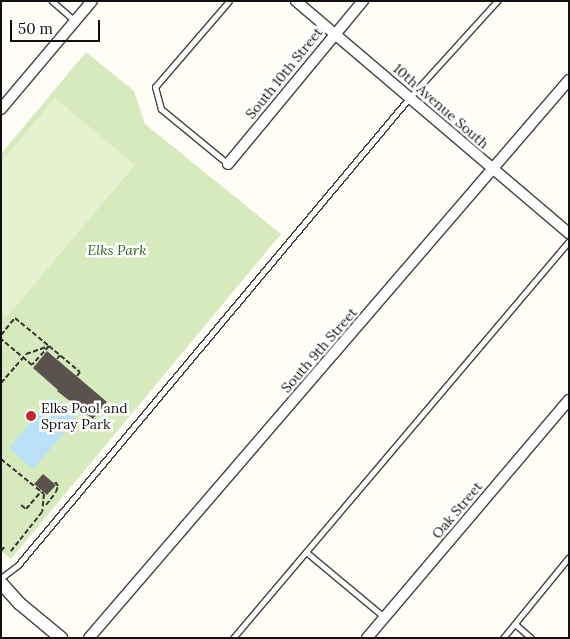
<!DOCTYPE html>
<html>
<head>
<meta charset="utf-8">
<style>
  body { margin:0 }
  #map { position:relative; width:570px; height:639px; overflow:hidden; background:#fffdf5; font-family:Lora,serif }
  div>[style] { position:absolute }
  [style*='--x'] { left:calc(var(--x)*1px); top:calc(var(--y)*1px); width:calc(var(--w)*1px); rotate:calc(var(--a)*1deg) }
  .green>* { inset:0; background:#d5ebbd }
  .pitch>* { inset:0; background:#e6f2cf }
  .water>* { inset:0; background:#b9e0f7 }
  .building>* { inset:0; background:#5a524d }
  .path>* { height:2px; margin-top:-1px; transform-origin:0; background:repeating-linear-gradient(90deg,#333 0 5px,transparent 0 7.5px) }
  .roads { filter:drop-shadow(1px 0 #444) drop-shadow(-1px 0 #444) drop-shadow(0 1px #444) drop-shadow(0 -1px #444) }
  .service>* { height:5px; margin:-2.5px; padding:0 2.5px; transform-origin:2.5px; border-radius:2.5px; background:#fff }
  .minor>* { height:10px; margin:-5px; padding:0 5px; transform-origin:5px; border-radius:5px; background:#fff }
  .tertiary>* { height:12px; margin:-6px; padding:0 6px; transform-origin:6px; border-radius:6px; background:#fff }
  .dots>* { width:14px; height:14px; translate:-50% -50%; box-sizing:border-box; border:2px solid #fff; border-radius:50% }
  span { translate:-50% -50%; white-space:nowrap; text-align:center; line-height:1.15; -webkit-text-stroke:5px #fff; paint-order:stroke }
  .street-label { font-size:14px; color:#111 }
  .park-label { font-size:14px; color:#2f6b1f; font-style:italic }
  .poi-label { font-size:14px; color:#111 }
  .left { translate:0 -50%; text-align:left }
  .frame { position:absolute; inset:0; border:2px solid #111; pointer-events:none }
  .scale { position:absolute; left:10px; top:20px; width:90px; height:22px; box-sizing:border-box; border:2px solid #111; border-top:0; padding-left:6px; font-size:15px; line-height:18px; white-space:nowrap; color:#111; -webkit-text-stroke:4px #fff; paint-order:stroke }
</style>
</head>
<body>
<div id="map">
  <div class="green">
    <i style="clip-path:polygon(86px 52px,134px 91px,145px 124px,281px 234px,11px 559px,1px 551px,1px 154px)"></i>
  </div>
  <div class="pitch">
    <i style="clip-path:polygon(55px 98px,135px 165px,6px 318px,1px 314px,1px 162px)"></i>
  </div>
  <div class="water">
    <i style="clip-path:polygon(51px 398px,76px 419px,33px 469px,9px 448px)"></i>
  </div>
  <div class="building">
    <i style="clip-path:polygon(47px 351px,107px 402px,93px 419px,57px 391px,58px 390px,33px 368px)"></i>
    <i style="clip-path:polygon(43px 474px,56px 485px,47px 495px,34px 484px)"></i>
  </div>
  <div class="path">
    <i style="--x:1;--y:335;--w:22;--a:-51"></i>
    <i style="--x:15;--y:318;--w:44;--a:39.5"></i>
    <i style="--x:49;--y:346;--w:25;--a:132"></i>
    <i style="--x:32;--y:365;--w:40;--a:-140"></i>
    <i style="--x:57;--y:359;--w:5;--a:-53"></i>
    <i style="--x:1;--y:383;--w:38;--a:-49"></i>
    <i style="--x:26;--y:354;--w:24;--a:-19"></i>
    <i style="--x:49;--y:346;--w:40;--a:40"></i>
    <i style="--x:80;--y:372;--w:5;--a:127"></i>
    <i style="--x:1;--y:459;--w:55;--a:39.1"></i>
    <i style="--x:44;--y:494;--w:18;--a:96"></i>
    <i style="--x:42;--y:512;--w:50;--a:128.5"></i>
    <i style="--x:21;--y:505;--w:6;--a:39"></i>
    <i style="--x:26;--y:509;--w:23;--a:-49"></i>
    <i style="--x:46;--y:505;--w:16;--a:-52"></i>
    <i style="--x:56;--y:492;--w:6;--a:-72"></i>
    <i style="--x:58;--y:486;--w:7;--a:-124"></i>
    <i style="--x:1;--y:551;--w:6;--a:-51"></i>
  </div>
  <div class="roads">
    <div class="service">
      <i style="--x:52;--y:1;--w:30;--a:41"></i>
      <i style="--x:228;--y:164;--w:87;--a:-140.6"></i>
      <i style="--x:161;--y:109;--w:23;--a:-105"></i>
      <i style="--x:155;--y:87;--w:113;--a:-49.3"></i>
      <i style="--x:306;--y:552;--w:102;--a:39.8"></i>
      <i style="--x:1;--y:578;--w:21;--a:-37"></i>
      <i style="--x:18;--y:565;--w:610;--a:-50.05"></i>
      <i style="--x:410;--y:97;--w:130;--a:-47.8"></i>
      <i style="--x:515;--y:624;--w:21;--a:41"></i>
      <i style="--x:233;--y:638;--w:520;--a:-49.76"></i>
      <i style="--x:503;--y:638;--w:104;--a:-50.8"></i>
    </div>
    <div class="minor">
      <i style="--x:296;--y:1;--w:358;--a:40.4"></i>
      <i style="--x:1;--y:109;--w:141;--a:-49.9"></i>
      <i style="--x:228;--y:164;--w:212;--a:-50.4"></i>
      <i style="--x:89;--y:638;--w:736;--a:-49.3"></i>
      <i style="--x:367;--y:638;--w:312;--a:-49.7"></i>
    </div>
    <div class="tertiary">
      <i style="--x:1;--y:583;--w:27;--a:48"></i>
      <i style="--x:19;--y:603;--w:55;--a:39.8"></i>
    </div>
  </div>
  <div class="dots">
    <i style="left:31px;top:416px;background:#c4262e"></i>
  </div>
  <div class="street-label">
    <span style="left:284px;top:73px;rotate:-51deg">South 10th Street</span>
    <span style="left:441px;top:106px;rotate:41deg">10th Avenue South</span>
    <span style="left:319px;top:350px;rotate:-49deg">South 9th Street</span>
    <span style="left:457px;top:510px;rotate:-50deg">Oak Street</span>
  </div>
  <div class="park-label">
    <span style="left:117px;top:250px">Elks Park</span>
  </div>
  <div class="poi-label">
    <span class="left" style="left:41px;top:416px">Elks Pool and<br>Spray Park</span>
  </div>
  <div class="frame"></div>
  <div class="scale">50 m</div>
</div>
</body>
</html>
